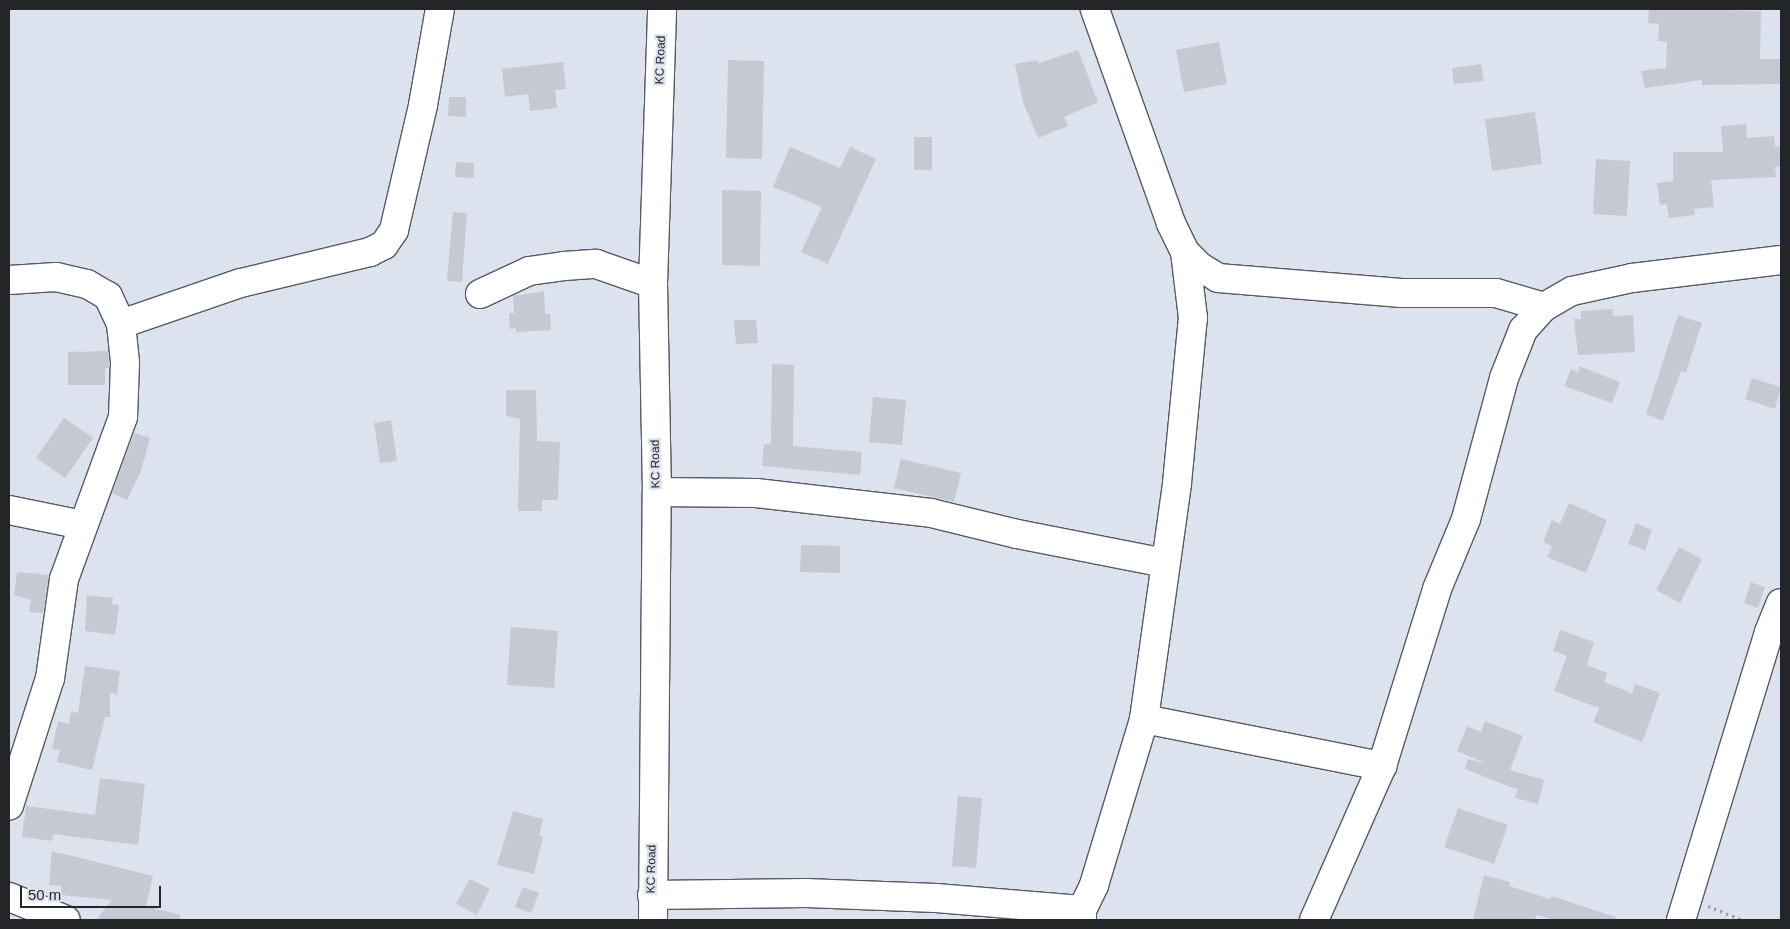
<!DOCTYPE html>
<html>
<head>
<meta charset="utf-8">
<style>
  body { margin:0 }
  #map { position:relative; width:1790px; height:929px; overflow:hidden; background:#dde3ee; font-family:Arial,sans-serif }
  div>[style] { position:absolute }
  [style*='--x'] { left:calc(var(--x)*1px); top:calc(var(--y)*1px); width:calc(var(--w)*1px); rotate:calc(var(--a)*1deg) }
  .building>* { inset:0; background:#c4c9d4 }
  .path>* { height:3px; margin-top:-1.5px; transform-origin:0; background:repeating-linear-gradient(90deg,#9a9fa7 0 2.5px,transparent 0 6.5px) }
  .roads { filter:drop-shadow(1px 0 #555a63) drop-shadow(-1px 0 #555a63) drop-shadow(0 1px #555a63) drop-shadow(0 -1px #555a63) }
  .minor>* { height:28px; margin:-14px; padding:0 14px; transform-origin:14px; border-radius:14px; background:#fff }
  span { translate:-50% -50%; white-space:nowrap; text-align:center; line-height:1.15; -webkit-text-stroke:4.5px #dde3ee; paint-order:stroke }
  .street-label { font-size:12px; color:#232529 }
  .frame { position:absolute; inset:0; border:10px solid #232529; pointer-events:none }
  .scale { position:absolute; left:20px; top:886px; width:141px; height:22px; box-sizing:border-box; border:2px solid #232529; border-top:0; padding-left:6px; font-size:15px; line-height:18px; white-space:nowrap; color:#232529; -webkit-text-stroke:4px #dde3ee; paint-order:stroke }
</style>
</head>
<body>
<div id="map">
  <div class="building">
    <i style="clip-path:polygon(1649px 9px,1761px 11px,1760px 59px,1780px 59px,1780px 84px,1702px 85px,1702px 80px,1645px 88px,1641px 71px,1666px 68px,1667px 42px,1658px 41px,1659px 24px,1648px 23px)"></i>
    <i style="clip-path:polygon(1219px 42px,1227px 84px,1184px 92px,1176px 50px)"></i>
    <i style="clip-path:polygon(1078px 50px,1098px 102px,1064px 117px,1068px 126px,1038px 138px,1023px 102px,1015px 64px,1038px 60px,1039px 63px)"></i>
    <i style="clip-path:polygon(728px 60px,764px 61px,762px 159px,726px 158px)"></i>
    <i style="clip-path:polygon(563px 62px,566px 89px,555px 90px,557px 108px,530px 111px,528px 94px,505px 97px,502px 69px)"></i>
    <i style="clip-path:polygon(1481px 64px,1484px 81px,1454px 84px,1452px 68px)"></i>
    <i style="clip-path:polygon(449px 97px,466px 97px,466px 117px,448px 116px)"></i>
    <i style="clip-path:polygon(1535px 112px,1542px 164px,1492px 171px,1485px 119px)"></i>
    <i style="clip-path:polygon(1746px 124px,1747px 138px,1774px 136px,1775px 147px,1781px 146px,1781px 166px,1775px 167px,1776px 177px,1711px 180px,1714px 207px,1694px 209px,1695px 215px,1669px 218px,1667px 204px,1660px 205px,1657px 183px,1673px 181px,1673px 152px,1723px 152px,1721px 126px)"></i>
    <i style="clip-path:polygon(914px 137px,932px 137px,932px 170px,914px 170px)"></i>
    <i style="clip-path:polygon(790px 147px,840px 168px,850px 147px,876px 159px,828px 264px,801px 252px,822px 207px,773px 187px)"></i>
    <i style="clip-path:polygon(1596px 159px,1630px 161px,1627px 216px,1593px 214px)"></i>
    <i style="clip-path:polygon(456px 162px,474px 163px,474px 178px,455px 177px)"></i>
    <i style="clip-path:polygon(722px 190px,761px 191px,760px 266px,722px 265px)"></i>
    <i style="clip-path:polygon(453px 212px,467px 213px,462px 282px,447px 281px)"></i>
    <i style="clip-path:polygon(544px 291px,545px 314px,550px 314px,551px 330px,516px 332px,516px 328px,510px 329px,509px 313px,514px 313px,513px 296px)"></i>
    <i style="clip-path:polygon(1613px 309px,1613px 316px,1633px 315px,1635px 352px,1578px 355px,1574px 319px,1581px 319px,1581px 311px)"></i>
    <i style="clip-path:polygon(1678px 315px,1702px 323px,1686px 372px,1681px 371px,1663px 421px,1646px 414px)"></i>
    <i style="clip-path:polygon(734px 320px,756px 320px,758px 343px,736px 344px)"></i>
    <i style="clip-path:polygon(108px 351px,109px 368px,105px 368px,105px 385px,68px 385px,68px 352px)"></i>
    <i style="clip-path:polygon(772px 364px,794px 365px,793px 446px,862px 452px,860px 475px,762px 466px,764px 444px,771px 444px)"></i>
    <i style="clip-path:polygon(1579px 366px,1620px 382px,1612px 403px,1564px 386px,1571px 369px,1579px 372px)"></i>
    <i style="clip-path:polygon(1752px 378px,1781px 387px,1775px 409px,1745px 399px)"></i>
    <i style="clip-path:polygon(506px 390px,536px 390px,537px 441px,560px 442px,558px 500px,542px 500px,542px 511px,518px 511px,520px 419px,506px 416px)"></i>
    <i style="clip-path:polygon(873px 397px,906px 400px,902px 445px,869px 442px)"></i>
    <i style="clip-path:polygon(64px 418px,93px 438px,65px 478px,36px 458px)"></i>
    <i style="clip-path:polygon(391px 420px,397px 461px,380px 463px,374px 423px)"></i>
    <i style="clip-path:polygon(134px 433px,150px 438px,141px 471px,127px 500px,112px 493px)"></i>
    <i style="clip-path:polygon(901px 459px,961px 473px,954px 502px,894px 488px)"></i>
    <i style="clip-path:polygon(1569px 503px,1607px 520px,1586px 573px,1547px 557px,1552px 546px,1543px 542px,1552px 520px,1560px 524px)"></i>
    <i style="clip-path:polygon(1636px 523px,1652px 530px,1645px 550px,1628px 544px)"></i>
    <i style="clip-path:polygon(801px 545px,840px 546px,840px 573px,800px 572px)"></i>
    <i style="clip-path:polygon(1679px 547px,1702px 559px,1680px 603px,1656px 590px)"></i>
    <i style="clip-path:polygon(17px 572px,49px 575px,43px 613px,29px 612px,31px 600px,14px 595px)"></i>
    <i style="clip-path:polygon(1751px 582px,1765px 587px,1758px 608px,1744px 603px)"></i>
    <i style="clip-path:polygon(87px 595px,113px 598px,112px 604px,119px 605px,115px 635px,85px 631px)"></i>
    <i style="clip-path:polygon(511px 627px,558px 631px,554px 688px,507px 685px)"></i>
    <i style="clip-path:polygon(1560px 630px,1594px 642px,1587px 665px,1607px 673px,1604px 682px,1632px 693px,1635px 684px,1660px 693px,1642px 742px,1593px 722px,1599px 708px,1554px 691px,1567px 656px,1553px 651px)"></i>
    <i style="clip-path:polygon(85px 666px,120px 671px,117px 694px,110px 693px,110px 717px,105px 717px,92px 770px,57px 762px,60px 750px,52px 749px,58px 721px,69px 724px,71px 711px,78px 713px)"></i>
    <i style="clip-path:polygon(1485px 721px,1523px 736px,1510px 770px,1544px 780px,1538px 804px,1515px 798px,1518px 790px,1465px 769px,1468px 759px,1487px 764px,1457px 751px,1467px 726px,1481px 732px)"></i>
    <i style="clip-path:polygon(100px 778px,145px 784px,138px 845px,53px 834px,52px 841px,22px 837px,26px 806px,95px 815px)"></i>
    <i style="clip-path:polygon(958px 796px,982px 798px,976px 868px,952px 866px)"></i>
    <i style="clip-path:polygon(1458px 808px,1508px 825px,1494px 864px,1444px 847px)"></i>
    <i style="clip-path:polygon(513px 811px,543px 819px,539px 836px,543px 837px,534px 874px,497px 865px)"></i>
    <i style="clip-path:polygon(52px 851px,153px 876px,146px 906px,180px 915px,180px 920px,96px 920px,112px 900px,61px 895px,61px 886px,49px 885px)"></i>
    <i style="clip-path:polygon(1484px 875px,1510px 882px,1509px 886px,1550px 899px,1551px 896px,1616px 917px,1615px 920px,1554px 920px,1537px 915px,1535px 920px,1473px 920px)"></i>
    <i style="clip-path:polygon(470px 879px,490px 889px,477px 915px,456px 904px)"></i>
    <i style="clip-path:polygon(523px 887px,539px 893px,531px 913px,515px 907px)"></i>
  </div>
  <div class="path">
    <i style="--x:1708;--y:906;--w:37;--a:22"></i>
  </div>
  <div class="roads">
    <div class="minor">
      <i style="--x:1185;--y:252;--w:20;--a:45"></i>
      <i style="--x:1199;--y:266;--w:22;--a:32"></i>
      <i style="--x:1218;--y:278;--w:184;--a:4.7"></i>
      <i style="--x:1401;--y:293;--w:95;--a:0"></i>
      <i style="--x:1496;--y:293;--w:50;--a:16.3"></i>
      <i style="--x:9;--y:280;--w:47;--a:-3.7"></i>
      <i style="--x:56;--y:277;--w:32;--a:13"></i>
      <i style="--x:87;--y:284;--w:24;--a:30"></i>
      <i style="--x:108;--y:296;--w:31;--a:65"></i>
      <i style="--x:121;--y:324;--w:39;--a:84"></i>
      <i style="--x:125;--y:363;--w:54;--a:92.1"></i>
      <i style="--x:123;--y:417;--w:172;--a:110"></i>
      <i style="--x:64;--y:579;--w:100;--a:98"></i>
      <i style="--x:50;--y:678;--w:134;--a:107.8"></i>
      <i style="--x:480;--y:294;--w:54;--a:-25.1"></i>
      <i style="--x:529;--y:271;--w:35;--a:-8"></i>
      <i style="--x:564;--y:266;--w:32;--a:-4"></i>
      <i style="--x:596;--y:264;--w:60;--a:19.3"></i>
      <i style="--x:121;--y:324;--w:127;--a:-18.9"></i>
      <i style="--x:241;--y:283;--w:133;--a:-13.5"></i>
      <i style="--x:370;--y:252;--w:16;--a:-27"></i>
      <i style="--x:384;--y:245;--w:18;--a:-56"></i>
      <i style="--x:394;--y:230;--w:128;--a:-76.9"></i>
      <i style="--x:423;--y:105;--w:97;--a:-80"></i>
      <i style="--x:657;--y:492;--w:99;--a:0.6"></i>
      <i style="--x:756;--y:493;--w:176;--a:6.5"></i>
      <i style="--x:931;--y:513;--w:89;--a:13.7"></i>
      <i style="--x:1017;--y:534;--w:151;--a:11.1"></i>
      <i style="--x:9;--y:510;--w:75;--a:11.6"></i>
      <i style="--x:1144;--y:719;--w:243;--a:11.2"></i>
      <i style="--x:652;--y:895;--w:154;--a:-0.7"></i>
      <i style="--x:806;--y:893;--w:130;--a:2.2"></i>
      <i style="--x:936;--y:898;--w:146;--a:4.7"></i>
      <i style="--x:9;--y:897;--w:61;--a:22"></i>
      <i style="--x:653;--y:920;--w:428;--a:-89.5"></i>
      <i style="--x:657;--y:492;--w:208;--a:-91.1"></i>
      <i style="--x:653;--y:284;--w:275;--a:-88.1"></i>
      <i style="--x:1082;--y:920;--w:10;--a:-90"></i>
      <i style="--x:1082;--y:910;--w:28;--a:-64"></i>
      <i style="--x:1094;--y:885;--w:173;--a:-73.2"></i>
      <i style="--x:1144;--y:719;--w:238;--a:-82"></i>
      <i style="--x:1177;--y:483;--w:166;--a:-84.5"></i>
      <i style="--x:1193;--y:318;--w:66;--a:-96.9"></i>
      <i style="--x:1185;--y:252;--w:32;--a:-116"></i>
      <i style="--x:1171;--y:223;--w:227;--a:-109.6"></i>
      <i style="--x:1314;--y:920;--w:168;--a:-66.2"></i>
      <i style="--x:1382;--y:766;--w:185;--a:-72.7"></i>
      <i style="--x:1437;--y:589;--w:76;--a:-67.5"></i>
      <i style="--x:1466;--y:519;--w:146;--a:-74.9"></i>
      <i style="--x:1504;--y:378;--w:52;--a:-68.4"></i>
      <i style="--x:1523;--y:330;--w:31;--a:-48"></i>
      <i style="--x:1544;--y:307;--w:32;--a:-30"></i>
      <i style="--x:1572;--y:291;--w:61;--a:-12.2"></i>
      <i style="--x:1632;--y:278;--w:150;--a:-6.9"></i>
      <i style="--x:1681;--y:920;--w:301;--a:-73"></i>
      <i style="--x:1769;--y:632;--w:31;--a:-68"></i>
    </div>
  </div>
  <div class="street-label">
    <span style="left:661px;top:60px;rotate:-88deg">KC Road</span>
    <span style="left:656px;top:464px;rotate:-91deg">KC Road</span>
    <span style="left:652px;top:869px;rotate:-89deg">KC Road</span>
  </div>
  <div class="frame"></div>
  <div class="scale">50 m</div>
</div>
</body>
</html>
